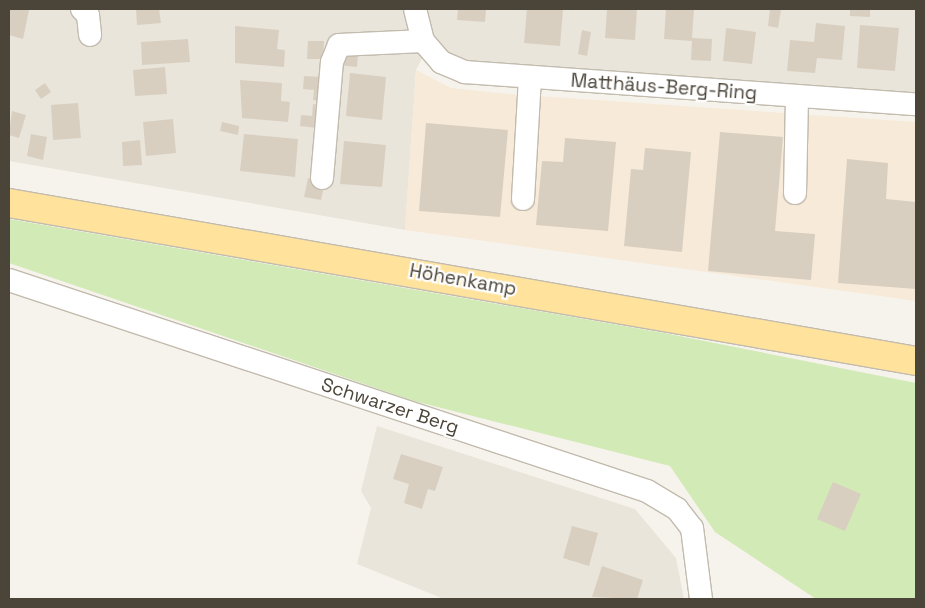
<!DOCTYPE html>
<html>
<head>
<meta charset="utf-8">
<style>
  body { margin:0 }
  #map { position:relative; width:925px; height:608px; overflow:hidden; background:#f6f3ec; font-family:"Space Grotesk",sans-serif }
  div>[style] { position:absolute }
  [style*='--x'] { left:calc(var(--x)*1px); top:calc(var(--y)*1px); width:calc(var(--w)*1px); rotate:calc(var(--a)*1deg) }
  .residential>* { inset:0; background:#eae5da }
  .commercial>* { inset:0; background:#f7ead8 }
  .green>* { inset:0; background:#d2eab5 }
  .building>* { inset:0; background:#d8cfc1 }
  .roads { filter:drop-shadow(1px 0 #c2bbae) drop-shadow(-1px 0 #c2bbae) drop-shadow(0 1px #c2bbae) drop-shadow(0 -1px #c2bbae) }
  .minor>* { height:22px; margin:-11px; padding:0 11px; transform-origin:11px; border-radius:11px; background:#fff }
  .major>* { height:28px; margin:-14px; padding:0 14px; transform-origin:14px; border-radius:14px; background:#ffe39c }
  span { translate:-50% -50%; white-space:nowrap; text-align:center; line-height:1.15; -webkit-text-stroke:4.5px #fff; paint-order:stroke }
  .street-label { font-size:19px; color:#4b4439 }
  .frame { position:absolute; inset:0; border:10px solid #4b4439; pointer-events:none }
</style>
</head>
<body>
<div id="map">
  <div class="residential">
    <i style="clip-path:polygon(9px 9px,916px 9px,916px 94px,473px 64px,440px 51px,431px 41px,416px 70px,405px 230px,9px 161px)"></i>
    <i style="clip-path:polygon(377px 426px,635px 509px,676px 558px,684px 599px,444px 599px,357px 564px,371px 508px,361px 491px)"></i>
  </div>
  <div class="commercial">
    <i style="clip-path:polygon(416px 70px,451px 88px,508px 94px,916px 122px,916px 301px,405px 230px)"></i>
  </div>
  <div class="green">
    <i style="clip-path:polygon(9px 219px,664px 333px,916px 383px,916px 599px,816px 599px,715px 532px,670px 466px,414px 401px,9px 263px)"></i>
  </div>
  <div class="building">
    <i style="clip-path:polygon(9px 9px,29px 10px,23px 39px,9px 35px)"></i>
    <i style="clip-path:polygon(136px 9px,159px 9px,161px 23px,137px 25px)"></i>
    <i style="clip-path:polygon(458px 9px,486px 9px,485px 22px,457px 20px)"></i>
    <i style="clip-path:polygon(527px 9px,563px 10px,560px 46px,524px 43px)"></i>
    <i style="clip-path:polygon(607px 9px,637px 9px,635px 40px,605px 38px)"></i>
    <i style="clip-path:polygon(666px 9px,694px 9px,692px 38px,712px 39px,711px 61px,691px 60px,692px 41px,664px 39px)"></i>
    <i style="clip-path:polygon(770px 9px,781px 10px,778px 28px,768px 26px)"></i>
    <i style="clip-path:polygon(850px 9px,870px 9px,870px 17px,850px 16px)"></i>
    <i style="clip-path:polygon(816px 23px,845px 26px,842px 60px,817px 58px,815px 73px,787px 71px,790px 40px,814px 42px)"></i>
    <i style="clip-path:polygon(860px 25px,899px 28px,895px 71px,857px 68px)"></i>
    <i style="clip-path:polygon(235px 26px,279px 30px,277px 49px,285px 50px,284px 67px,235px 63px)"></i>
    <i style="clip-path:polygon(726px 28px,756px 32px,752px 64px,723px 61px)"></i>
    <i style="clip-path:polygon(582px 30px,591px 32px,587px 56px,578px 54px)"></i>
    <i style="clip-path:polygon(188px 39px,190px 62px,142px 65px,141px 42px)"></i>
    <i style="clip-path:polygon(308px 41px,324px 41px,323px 59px,307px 59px)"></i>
    <i style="clip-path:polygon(338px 52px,358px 54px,357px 67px,337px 65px)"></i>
    <i style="clip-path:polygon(165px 67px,167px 94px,135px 96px,133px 70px)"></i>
    <i style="clip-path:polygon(350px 73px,386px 77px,382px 120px,346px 116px)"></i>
    <i style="clip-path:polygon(304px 76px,322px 77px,320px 101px,313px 100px,314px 90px,303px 89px)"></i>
    <i style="clip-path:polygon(240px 80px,282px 83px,281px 101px,290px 102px,288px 122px,242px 118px)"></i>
    <i style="clip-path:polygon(45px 83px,51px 92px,41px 99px,35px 90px)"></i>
    <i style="clip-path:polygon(78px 103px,81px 138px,53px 140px,51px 105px)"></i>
    <i style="clip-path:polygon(313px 104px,320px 105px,317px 128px,300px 126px,301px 115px,312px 116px)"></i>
    <i style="clip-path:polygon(12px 111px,26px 115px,19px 138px,9px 135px)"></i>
    <i style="clip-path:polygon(173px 119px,176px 153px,146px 156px,143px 122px)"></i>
    <i style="clip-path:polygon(222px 122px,239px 126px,238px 135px,220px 131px)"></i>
    <i style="clip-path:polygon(426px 123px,508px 130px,500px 217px,419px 211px)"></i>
    <i style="clip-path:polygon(720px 132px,783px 137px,775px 231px,815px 234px,811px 280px,708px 271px)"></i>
    <i style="clip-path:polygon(31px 134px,47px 137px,43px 160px,27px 156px)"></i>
    <i style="clip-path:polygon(244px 134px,298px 139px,295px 177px,240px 171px)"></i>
    <i style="clip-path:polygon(565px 138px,616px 142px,608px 231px,536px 225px,542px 161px,563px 162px)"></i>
    <i style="clip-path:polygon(140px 140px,142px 165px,123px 166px,122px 142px)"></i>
    <i style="clip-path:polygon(344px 141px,386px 145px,382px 187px,340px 184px)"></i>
    <i style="clip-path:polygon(645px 148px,691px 152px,682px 252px,624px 246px,631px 169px,643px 170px)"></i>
    <i style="clip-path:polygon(847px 159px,888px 163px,886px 199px,916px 202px,916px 289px,838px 283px)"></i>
    <i style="clip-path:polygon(308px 178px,325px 182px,321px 200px,304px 197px)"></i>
    <i style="clip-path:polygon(401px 454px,443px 467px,435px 491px,428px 489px,422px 509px,404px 503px,409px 484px,393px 479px)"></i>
    <i style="clip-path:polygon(833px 482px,861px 494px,845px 531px,817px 519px)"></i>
    <i style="clip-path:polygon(572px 526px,598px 533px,589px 566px,563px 558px)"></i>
    <i style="clip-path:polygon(602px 566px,643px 580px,637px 599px,592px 597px)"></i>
  </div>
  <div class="roads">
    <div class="minor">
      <i style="--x:82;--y:9;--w:8;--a:45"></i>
      <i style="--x:88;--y:15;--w:20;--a:84"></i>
      <i style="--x:415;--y:9;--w:33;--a:76"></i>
      <i style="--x:423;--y:41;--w:28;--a:49"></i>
      <i style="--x:441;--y:62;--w:26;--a:23"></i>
      <i style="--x:465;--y:72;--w:452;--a:4.1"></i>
      <i style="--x:322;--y:178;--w:116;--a:-85.1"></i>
      <i style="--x:332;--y:62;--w:18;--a:-68"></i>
      <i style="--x:339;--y:45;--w:84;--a:-2.7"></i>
      <i style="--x:795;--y:193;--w:97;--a:-88.8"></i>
      <i style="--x:523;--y:199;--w:121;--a:-86.7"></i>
      <i style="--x:9;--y:280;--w:672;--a:18.3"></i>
      <i style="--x:647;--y:491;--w:35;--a:31"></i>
      <i style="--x:677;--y:509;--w:24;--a:52"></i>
      <i style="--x:692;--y:528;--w:72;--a:82.8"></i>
    </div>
    <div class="major">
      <i style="--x:9;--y:203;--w:921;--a:9.88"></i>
    </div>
  </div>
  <div class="street-label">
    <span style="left:664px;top:87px;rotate:4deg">Matthäus-Berg-Ring</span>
    <span style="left:463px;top:280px;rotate:10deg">Höhenkamp</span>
    <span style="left:390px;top:406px;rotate:18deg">Schwarzer Berg</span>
  </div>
  <div class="frame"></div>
</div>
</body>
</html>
